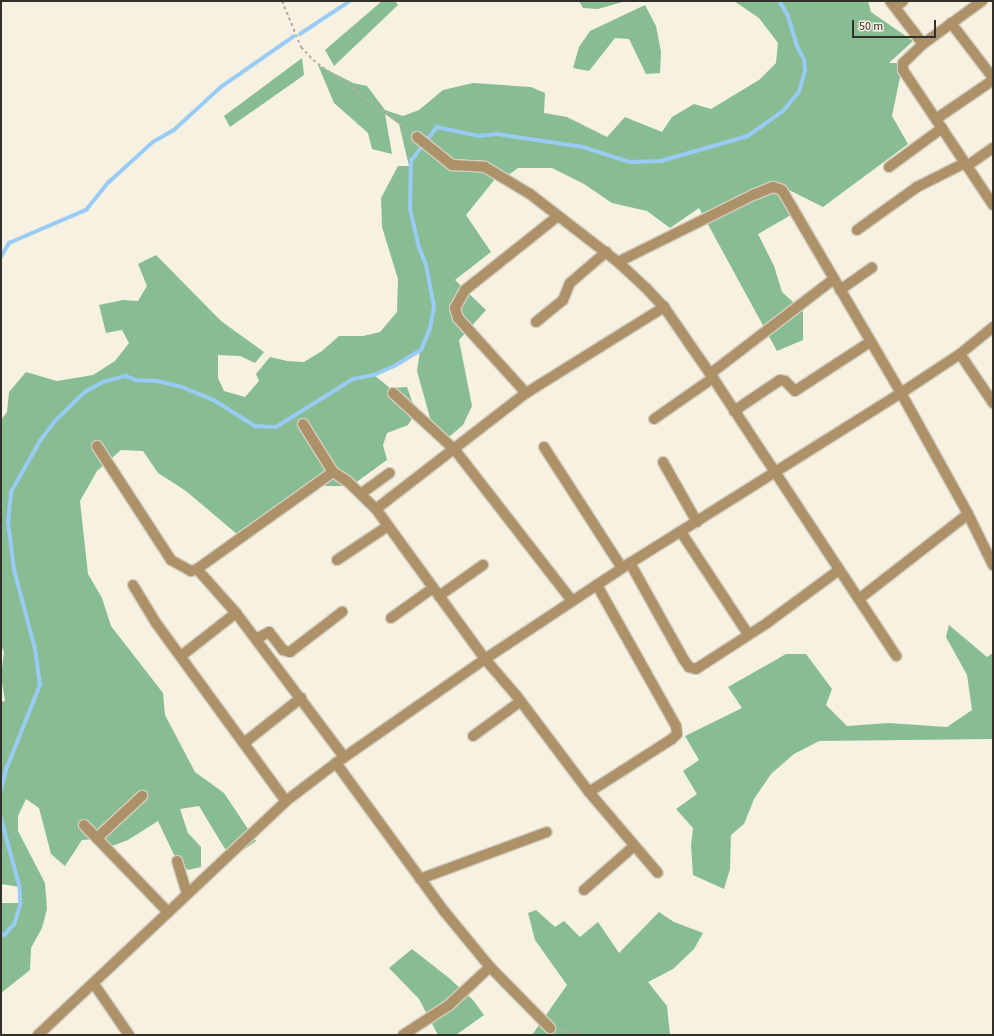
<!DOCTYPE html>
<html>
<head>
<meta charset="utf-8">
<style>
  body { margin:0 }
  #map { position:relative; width:994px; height:1036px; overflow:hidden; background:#f7f1e1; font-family:"Source Sans 3",sans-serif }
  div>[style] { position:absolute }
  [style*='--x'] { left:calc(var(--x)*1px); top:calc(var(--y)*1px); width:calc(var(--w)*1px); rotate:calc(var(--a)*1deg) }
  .forest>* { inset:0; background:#88bd93 }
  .stream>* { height:3.5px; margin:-1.75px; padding:0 1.75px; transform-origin:1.75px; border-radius:1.75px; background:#99cbf7 }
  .path>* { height:2px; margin-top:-1px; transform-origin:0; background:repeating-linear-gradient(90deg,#b4afa3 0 3px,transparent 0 6px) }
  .roads { filter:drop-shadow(1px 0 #d4cec0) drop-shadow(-1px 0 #d4cec0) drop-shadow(0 1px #d4cec0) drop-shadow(0 -1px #d4cec0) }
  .minor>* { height:10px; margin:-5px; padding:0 5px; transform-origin:5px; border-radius:5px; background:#ac9169 }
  span { translate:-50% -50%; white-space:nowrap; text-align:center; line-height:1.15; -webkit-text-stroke:3px #f7f1e1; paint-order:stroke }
  .frame { position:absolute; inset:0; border:2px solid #33302a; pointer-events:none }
  .scale { position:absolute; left:852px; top:20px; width:84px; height:18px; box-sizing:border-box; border:2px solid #33302a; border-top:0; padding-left:5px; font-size:12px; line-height:14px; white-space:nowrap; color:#33302a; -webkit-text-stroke:3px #f7f1e1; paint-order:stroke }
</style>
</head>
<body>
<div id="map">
  <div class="forest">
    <i style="clip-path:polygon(382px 1px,395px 1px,398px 5px,334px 66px,325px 50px)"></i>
    <i style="clip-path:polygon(579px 1px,626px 1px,598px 9px,583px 8px)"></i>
    <i style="clip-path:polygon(734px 1px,868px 1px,871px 12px,913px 41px,889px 63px,903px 63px,892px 116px,908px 144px,823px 207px,775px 183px,796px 212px,758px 234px,774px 266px,782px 292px,803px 311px,803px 340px,777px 351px,699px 208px,670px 228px,647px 211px,612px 203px,584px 184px,552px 168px,518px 168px,503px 179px,499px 174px,466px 215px,491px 252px,455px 280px,486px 310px,459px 340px,472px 406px,463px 425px,442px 443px,432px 425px,417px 371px,420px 351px,396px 365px,374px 375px,390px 388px,407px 387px,416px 412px,408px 425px,387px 433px,383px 445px,387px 460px,351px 486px,321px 486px,238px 535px,186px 491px,158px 473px,143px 451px,121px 450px,97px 471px,80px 501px,88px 574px,102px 598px,111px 626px,163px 693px,165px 715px,195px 772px,224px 793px,256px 841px,245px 849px,225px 849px,199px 806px,180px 809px,188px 833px,201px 847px,201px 867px,188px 870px,175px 857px,158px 821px,128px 840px,112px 846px,99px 839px,82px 840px,65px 866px,51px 854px,39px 808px,26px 799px,18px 816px,18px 831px,45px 883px,47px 909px,42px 928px,31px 948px,30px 970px,1px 993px,1px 903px,21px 903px,20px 887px,1px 884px,1px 702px,5px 701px,1px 676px,4px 652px,1px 645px,1px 420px,7px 412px,9px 392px,26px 372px,57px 381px,93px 375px,115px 361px,129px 343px,122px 330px,106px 333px,99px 305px,123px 300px,138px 301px,147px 286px,138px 264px,156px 255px,221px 321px,264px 352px,255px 363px,240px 356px,218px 355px,218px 378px,224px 391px,245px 397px,259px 381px,256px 374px,270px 357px,287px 361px,304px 362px,322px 351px,339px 336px,363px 336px,380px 332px,397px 312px,398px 279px,382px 227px,381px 198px,398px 166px,409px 166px,399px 124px,385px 114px,392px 154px,372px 149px,368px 133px,334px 103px,318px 65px,353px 83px,367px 86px,385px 110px,403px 116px,419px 110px,443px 90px,473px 83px,531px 87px,545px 93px,544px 113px,567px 117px,607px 137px,625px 117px,662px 132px,672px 117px,694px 104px,711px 109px,759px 80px,776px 63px,778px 43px,759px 18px)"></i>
    <i style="clip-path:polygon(645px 5px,656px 26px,661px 52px,660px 73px,646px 74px,629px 39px,615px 38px,589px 71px,573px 68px,579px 47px,590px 31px)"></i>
    <i style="clip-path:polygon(302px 58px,304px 75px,230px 127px,224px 116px)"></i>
    <i style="clip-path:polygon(949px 625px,987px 657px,993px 653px,993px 739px,819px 741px,794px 754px,771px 774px,754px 799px,744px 824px,731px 835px,730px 869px,724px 889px,693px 875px,691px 845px,693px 828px,676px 809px,697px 794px,683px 771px,699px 760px,685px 736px,742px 708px,728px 687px,786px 654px,806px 654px,832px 689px,826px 705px,847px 726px,888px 723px,947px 727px,972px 710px,967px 675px,946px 637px)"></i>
    <i style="clip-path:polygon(536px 910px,555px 927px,564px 921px,580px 937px,598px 922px,619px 953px,659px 912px,674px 922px,703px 933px,694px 949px,673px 969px,648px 982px,667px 1006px,670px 1035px,532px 1035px,567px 985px,535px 940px,528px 913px)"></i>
    <i style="clip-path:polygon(412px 949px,449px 978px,473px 1000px,484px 1015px,456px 1035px,438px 1035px,419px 999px,389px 968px)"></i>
  </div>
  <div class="stream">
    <i style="--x:300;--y:34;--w:60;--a:-33.4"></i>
    <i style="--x:1;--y:257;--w:16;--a:-60"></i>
    <i style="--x:9;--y:243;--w:84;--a:-23.2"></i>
    <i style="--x:86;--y:210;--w:36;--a:-51"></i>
    <i style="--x:109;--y:182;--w:59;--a:-42.3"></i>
    <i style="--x:153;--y:142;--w:24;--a:-30"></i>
    <i style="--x:174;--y:130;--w:64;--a:-42.5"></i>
    <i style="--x:221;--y:87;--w:88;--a:-34.8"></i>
    <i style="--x:1;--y:790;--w:21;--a:-76"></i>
    <i style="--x:6;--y:770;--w:92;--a:-68.2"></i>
    <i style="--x:40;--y:685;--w:36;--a:-98"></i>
    <i style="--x:35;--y:649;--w:82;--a:-104.9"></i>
    <i style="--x:14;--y:570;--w:48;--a:-97.1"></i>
    <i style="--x:8;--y:522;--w:30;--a:-84"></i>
    <i style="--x:11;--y:492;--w:59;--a:-60.4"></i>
    <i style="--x:40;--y:441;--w:25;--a:-53"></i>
    <i style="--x:55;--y:421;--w:42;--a:-44"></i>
    <i style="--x:85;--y:392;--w:21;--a:-29"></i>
    <i style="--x:103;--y:382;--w:24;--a:-15"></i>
    <i style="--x:126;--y:376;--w:11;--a:22"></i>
    <i style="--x:136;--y:380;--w:22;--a:3"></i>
    <i style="--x:158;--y:381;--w:25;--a:14"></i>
    <i style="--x:182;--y:387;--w:35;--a:22"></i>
    <i style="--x:214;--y:400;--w:49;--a:32.4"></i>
    <i style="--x:255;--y:426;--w:21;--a:3"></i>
    <i style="--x:276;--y:427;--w:91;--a:-31.9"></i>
    <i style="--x:353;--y:379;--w:21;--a:-11"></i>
    <i style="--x:374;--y:375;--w:24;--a:-24"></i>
    <i style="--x:396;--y:365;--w:29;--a:-31"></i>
    <i style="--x:421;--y:350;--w:23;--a:-67"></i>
    <i style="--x:430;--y:329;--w:22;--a:-80"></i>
    <i style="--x:434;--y:307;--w:43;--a:-100.8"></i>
    <i style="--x:426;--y:265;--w:18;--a:-112"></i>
    <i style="--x:419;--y:248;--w:40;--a:-103"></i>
    <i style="--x:410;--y:209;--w:48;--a:-88.8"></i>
    <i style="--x:411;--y:161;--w:43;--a:-52.6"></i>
    <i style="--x:437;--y:127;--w:43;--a:12.1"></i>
    <i style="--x:479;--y:136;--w:18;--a:-6"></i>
    <i style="--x:497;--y:134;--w:87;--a:8.6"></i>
    <i style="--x:583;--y:147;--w:49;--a:17.7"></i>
    <i style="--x:630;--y:162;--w:31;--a:-2"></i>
    <i style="--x:661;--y:161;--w:91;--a:-16"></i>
    <i style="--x:748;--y:136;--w:43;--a:-35.5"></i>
    <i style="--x:783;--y:111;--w:25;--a:-50"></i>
    <i style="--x:799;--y:92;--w:22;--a:-74"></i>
    <i style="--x:805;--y:71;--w:11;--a:-95"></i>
    <i style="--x:804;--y:60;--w:16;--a:-117"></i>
    <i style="--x:797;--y:46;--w:31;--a:-107"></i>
    <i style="--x:788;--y:16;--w:17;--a:-121"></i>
    <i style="--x:1;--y:817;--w:73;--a:74.8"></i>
    <i style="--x:20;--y:887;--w:17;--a:87"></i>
    <i style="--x:21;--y:904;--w:21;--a:107"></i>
    <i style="--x:15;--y:924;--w:15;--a:132"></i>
    <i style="--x:5;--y:935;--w:4;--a:180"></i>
  </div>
  <div class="path">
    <i style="--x:282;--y:1;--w:50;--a:67.6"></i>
    <i style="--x:301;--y:47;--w:18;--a:47"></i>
    <i style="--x:313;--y:60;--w:119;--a:36.1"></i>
    <i style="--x:559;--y:1029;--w:25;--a:14"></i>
  </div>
  <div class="roads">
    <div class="minor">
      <i style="--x:890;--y:1;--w:54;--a:52.5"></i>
      <i style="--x:982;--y:1;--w:73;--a:143.9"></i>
      <i style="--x:923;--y:44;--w:28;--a:136"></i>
      <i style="--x:903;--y:63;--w:7;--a:90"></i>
      <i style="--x:903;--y:70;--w:162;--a:56.3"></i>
      <i style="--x:895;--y:7;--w:10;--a:-37"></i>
      <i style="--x:951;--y:23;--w:69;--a:52.6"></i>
      <i style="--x:936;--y:119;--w:69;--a:-34.4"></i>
      <i style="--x:417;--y:137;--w:45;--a:38.7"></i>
      <i style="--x:452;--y:165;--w:33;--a:3"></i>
      <i style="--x:485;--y:167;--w:52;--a:31"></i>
      <i style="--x:530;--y:194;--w:111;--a:37.7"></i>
      <i style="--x:618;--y:262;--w:38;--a:43"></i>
      <i style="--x:646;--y:288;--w:26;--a:47"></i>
      <i style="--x:664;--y:307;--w:86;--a:55.4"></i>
      <i style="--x:713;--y:378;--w:333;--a:56.6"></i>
      <i style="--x:967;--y:166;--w:32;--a:-35"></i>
      <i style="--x:889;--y:167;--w:66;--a:-36.3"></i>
      <i style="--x:857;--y:230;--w:74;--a:-35.6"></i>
      <i style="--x:917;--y:187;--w:54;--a:-26.6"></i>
      <i style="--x:618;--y:262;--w:151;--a:-26.4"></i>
      <i style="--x:753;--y:195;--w:22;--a:-22"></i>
      <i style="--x:773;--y:187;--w:9;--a:18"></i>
      <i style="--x:782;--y:190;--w:235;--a:59.6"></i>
      <i style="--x:901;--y:393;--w:138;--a:61"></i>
      <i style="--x:968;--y:514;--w:57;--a:63.9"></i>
      <i style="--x:840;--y:290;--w:39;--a:-35"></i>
      <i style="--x:536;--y:322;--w:35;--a:-39"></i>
      <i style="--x:563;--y:300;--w:18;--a:-68"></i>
      <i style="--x:570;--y:283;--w:48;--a:-40.7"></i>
      <i style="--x:960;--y:354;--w:59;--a:56"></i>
      <i style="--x:710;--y:374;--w:156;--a:-37.5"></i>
      <i style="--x:393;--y:393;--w:84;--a:42.6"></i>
      <i style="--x:455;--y:450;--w:191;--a:52.2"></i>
      <i style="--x:526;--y:393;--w:101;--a:-132.2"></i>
      <i style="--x:458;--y:318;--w:10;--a:-107"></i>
      <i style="--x:455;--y:308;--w:21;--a:-61"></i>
      <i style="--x:465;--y:290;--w:119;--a:-38.5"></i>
      <i style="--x:734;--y:411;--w:55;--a:-34"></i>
      <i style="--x:780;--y:380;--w:5;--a:11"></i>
      <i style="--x:785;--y:381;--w:14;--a:45"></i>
      <i style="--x:795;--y:391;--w:90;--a:-33.2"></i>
      <i style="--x:654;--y:419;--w:72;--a:-34.8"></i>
      <i style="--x:303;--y:424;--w:57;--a:58"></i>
      <i style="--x:97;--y:446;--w:136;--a:57"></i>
      <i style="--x:171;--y:560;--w:23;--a:29"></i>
      <i style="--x:191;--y:571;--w:6;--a:-18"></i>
      <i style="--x:197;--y:569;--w:167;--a:-35.5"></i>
      <i style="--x:333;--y:472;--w:17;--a:33"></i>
      <i style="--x:347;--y:481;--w:40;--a:44"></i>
      <i style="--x:376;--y:509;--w:185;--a:54"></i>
      <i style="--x:485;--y:659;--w:48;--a:49.3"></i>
      <i style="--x:516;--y:695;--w:121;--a:53"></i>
      <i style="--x:589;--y:792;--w:106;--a:49.6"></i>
      <i style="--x:544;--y:447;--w:144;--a:57.2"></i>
      <i style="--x:663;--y:462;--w:69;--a:60.5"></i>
      <i style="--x:362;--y:493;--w:34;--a:-36"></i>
      <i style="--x:376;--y:509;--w:190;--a:-37.7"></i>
      <i style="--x:526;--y:393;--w:163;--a:-31.9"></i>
      <i style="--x:681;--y:532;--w:122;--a:56.7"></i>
      <i style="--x:337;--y:560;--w:61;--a:-33.7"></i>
      <i style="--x:630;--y:563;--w:111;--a:60.9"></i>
      <i style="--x:684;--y:660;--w:9;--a:54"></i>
      <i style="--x:689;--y:667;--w:7;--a:16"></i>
      <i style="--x:696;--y:669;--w:85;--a:-32.9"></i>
      <i style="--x:767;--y:623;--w:89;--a:-36.4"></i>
      <i style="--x:197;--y:569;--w:59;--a:48.4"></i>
      <i style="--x:236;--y:613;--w:180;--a:53.1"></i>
      <i style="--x:133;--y:585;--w:44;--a:58.8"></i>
      <i style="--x:156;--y:623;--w:220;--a:53.9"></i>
      <i style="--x:439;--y:596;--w:54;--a:-35.2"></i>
      <i style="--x:859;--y:599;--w:138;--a:-37.9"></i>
      <i style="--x:391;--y:618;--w:52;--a:-35.5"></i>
      <i style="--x:256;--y:639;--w:15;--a:-28"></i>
      <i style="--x:269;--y:632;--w:23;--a:52"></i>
      <i style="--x:283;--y:650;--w:7;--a:16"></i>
      <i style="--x:290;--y:652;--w:66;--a:-37.6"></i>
      <i style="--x:181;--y:656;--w:70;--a:-38"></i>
      <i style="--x:473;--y:736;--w:59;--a:-36.1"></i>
      <i style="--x:244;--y:743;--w:73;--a:-38.3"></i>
      <i style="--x:336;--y:763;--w:183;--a:53.9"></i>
      <i style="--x:444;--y:911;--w:72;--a:50.6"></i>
      <i style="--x:490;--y:967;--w:86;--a:45.5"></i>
      <i style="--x:589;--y:792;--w:98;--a:-32.6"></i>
      <i style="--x:672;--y:739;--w:7;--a:-45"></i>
      <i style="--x:677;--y:734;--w:8;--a:-97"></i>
      <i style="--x:676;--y:726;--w:162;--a:-119.3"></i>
      <i style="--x:84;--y:825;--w:121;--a:46"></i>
      <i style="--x:97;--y:838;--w:62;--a:-43"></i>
      <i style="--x:177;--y:861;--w:34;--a:73"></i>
      <i style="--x:420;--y:879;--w:135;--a:-20.3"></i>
      <i style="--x:584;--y:890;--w:67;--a:-41.3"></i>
      <i style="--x:94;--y:984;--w:62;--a:55.5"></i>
      <i style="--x:38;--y:1035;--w:341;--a:-43.3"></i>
      <i style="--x:286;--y:801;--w:63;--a:-37.2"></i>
      <i style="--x:336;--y:763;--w:182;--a:-34.9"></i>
      <i style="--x:485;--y:659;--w:174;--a:-33.5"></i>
      <i style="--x:630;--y:563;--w:320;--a:-32.1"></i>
      <i style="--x:901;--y:393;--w:71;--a:-33.5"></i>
      <i style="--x:960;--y:354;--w:43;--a:-39.3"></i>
      <i style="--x:403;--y:1035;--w:55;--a:-33.1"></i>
      <i style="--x:449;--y:1005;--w:56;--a:-42.8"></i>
    </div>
  </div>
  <div class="frame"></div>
  <div class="scale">50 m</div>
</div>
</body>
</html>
